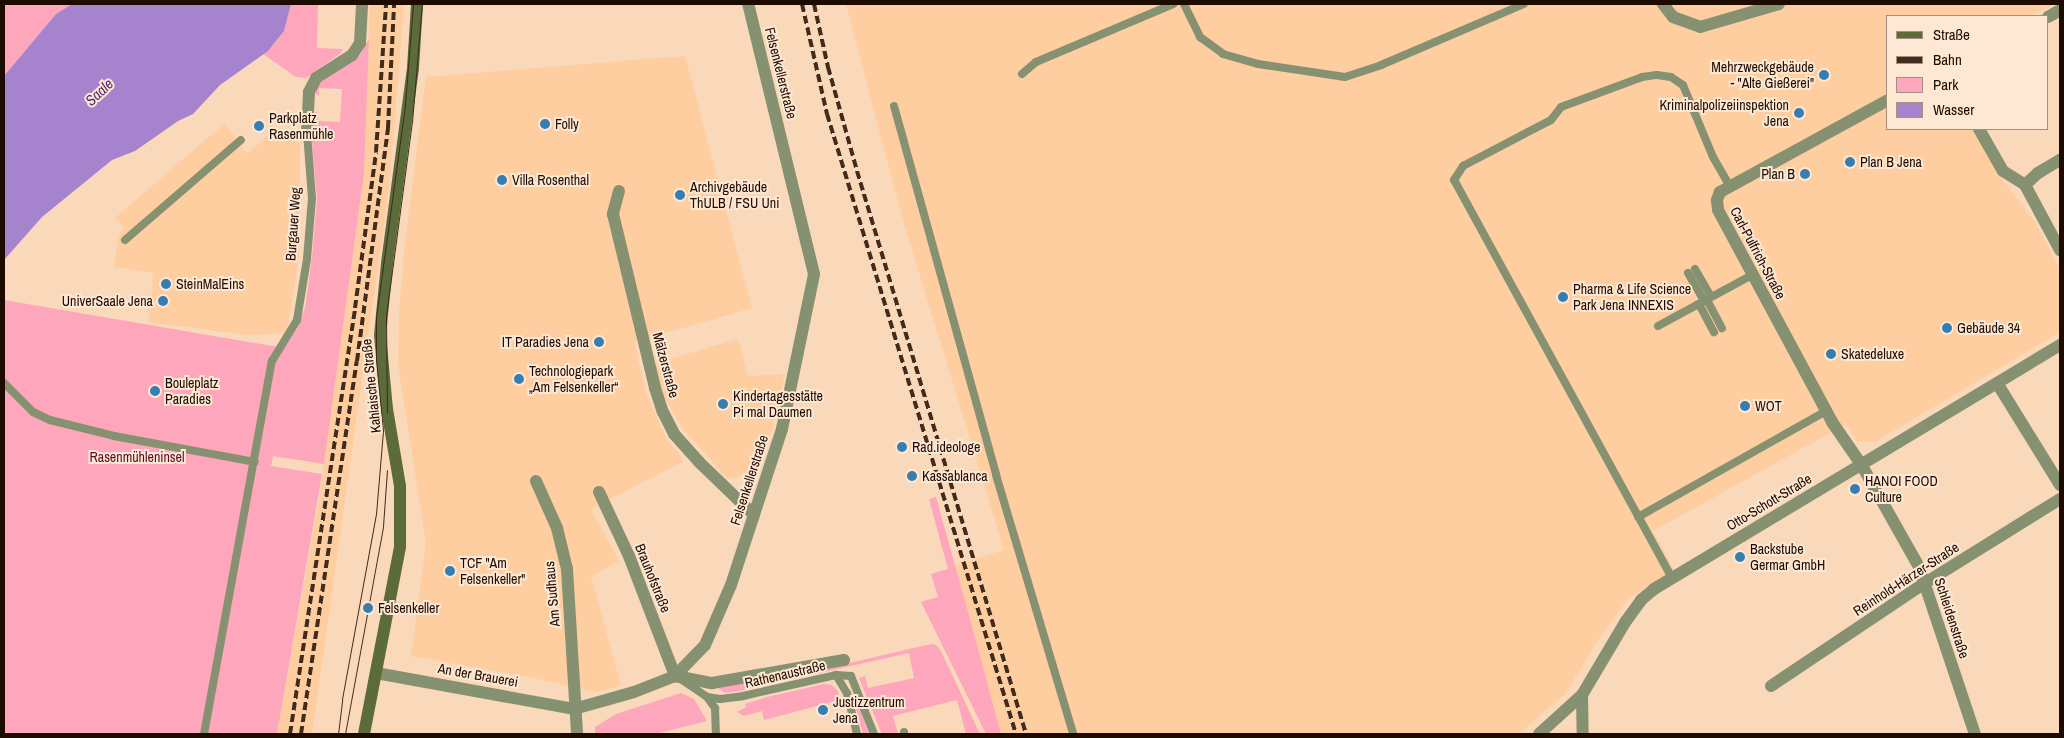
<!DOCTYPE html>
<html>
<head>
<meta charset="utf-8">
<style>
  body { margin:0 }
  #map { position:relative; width:2064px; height:738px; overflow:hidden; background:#fad8ba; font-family:"Archivo Narrow",sans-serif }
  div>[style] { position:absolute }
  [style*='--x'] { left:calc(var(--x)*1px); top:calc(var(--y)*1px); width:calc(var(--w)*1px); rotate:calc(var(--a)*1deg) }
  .built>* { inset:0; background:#fecda0 }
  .green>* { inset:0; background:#fea6bc }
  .water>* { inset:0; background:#a584cd }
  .lane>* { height:8px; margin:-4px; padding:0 4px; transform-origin:4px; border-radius:4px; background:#859170 }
  .street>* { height:12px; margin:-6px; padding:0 6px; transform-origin:6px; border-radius:6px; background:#859170 }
  .secondary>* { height:12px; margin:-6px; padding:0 6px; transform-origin:6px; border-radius:6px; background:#5b6b3a }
  .tram>* { height:1px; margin:-0.5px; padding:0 0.5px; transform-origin:0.5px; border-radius:0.5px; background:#402b1d }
  .rail>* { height:4px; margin-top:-2px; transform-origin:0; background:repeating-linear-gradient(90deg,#402b1d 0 8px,transparent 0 12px) }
  .dots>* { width:14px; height:14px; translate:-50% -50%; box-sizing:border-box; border:2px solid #fee8d3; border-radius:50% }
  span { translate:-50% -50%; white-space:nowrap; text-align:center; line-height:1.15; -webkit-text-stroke:4px #fee8d3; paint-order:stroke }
  .poi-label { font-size:14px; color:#1e0b00 }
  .right { translate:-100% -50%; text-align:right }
  .left { translate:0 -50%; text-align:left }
  .street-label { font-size:14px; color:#1e0b00 }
  .park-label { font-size:14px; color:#5a0b2a }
  .water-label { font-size:15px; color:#55297f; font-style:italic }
  .frame { position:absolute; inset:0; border:5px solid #1e0b00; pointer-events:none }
  .legend { position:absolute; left:1886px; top:15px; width:162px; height:115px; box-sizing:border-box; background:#fee8d3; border:1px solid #a4907f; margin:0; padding:6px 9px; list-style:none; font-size:15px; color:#1e0b00 }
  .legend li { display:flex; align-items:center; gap:10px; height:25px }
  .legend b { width:25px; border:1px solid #a4907f }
</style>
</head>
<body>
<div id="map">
  <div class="built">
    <i style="clip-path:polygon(370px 4px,404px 4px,389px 188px,312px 734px,277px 734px,320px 494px,364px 173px)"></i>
    <i style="clip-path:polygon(846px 4px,2055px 4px,2030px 16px,1888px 16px,1888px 129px,1972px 129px,1998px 174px,2036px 223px,2060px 270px,2060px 332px,1875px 442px,1857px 441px,1846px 424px,1653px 531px,1674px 569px,1628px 599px,1598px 640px,1565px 694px,1518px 734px,1001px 734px,955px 566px,1004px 550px,902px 217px)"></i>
    <i style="clip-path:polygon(685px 56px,752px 308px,634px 342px,646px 392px,656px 416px,666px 438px,684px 461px,591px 509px,619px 561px,591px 576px,621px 686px,594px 692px,534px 678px,411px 656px,426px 543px,398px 365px,399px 314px,405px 242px,426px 77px)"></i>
    <i style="clip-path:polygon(225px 123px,247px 154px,274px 130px,283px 140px,294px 132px,300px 144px,299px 257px,287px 333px,248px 335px,148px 322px,154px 273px,114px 267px,119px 234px,125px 228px,115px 218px)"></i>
    <i style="clip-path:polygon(738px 339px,748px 376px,785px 374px,772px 430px,753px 486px,750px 474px,728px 479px,683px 429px,663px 395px,656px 363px)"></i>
  </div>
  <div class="green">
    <i style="clip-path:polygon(5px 4px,72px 4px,56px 14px,4px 76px)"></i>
    <i style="clip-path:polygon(291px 4px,318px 4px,317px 48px,343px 49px,341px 53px,306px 78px,296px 77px,263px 54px,268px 51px,284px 31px)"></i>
    <i style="clip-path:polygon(369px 39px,364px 173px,324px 464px,273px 456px,271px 466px,322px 474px,277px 734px,4px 734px,4px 300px,284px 348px,298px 326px,305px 308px,312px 257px,317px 199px,312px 143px,312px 115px,318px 111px,318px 121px,340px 122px,342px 89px,319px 88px,319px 96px,316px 94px,316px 89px,320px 83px,360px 55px)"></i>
    <i style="clip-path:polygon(936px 497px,973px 630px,1001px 734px,986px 734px,921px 602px,938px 597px,931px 574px,948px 569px,929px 499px)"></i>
    <i style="clip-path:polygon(931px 644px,936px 645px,941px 651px,980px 734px,966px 734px,957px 700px,893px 716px,898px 734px,882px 734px,859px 678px,865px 676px,868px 688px,914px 678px,909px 653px,739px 691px,725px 693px,717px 687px,819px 670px)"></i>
    <i style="clip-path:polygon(824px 684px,832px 685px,838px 691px,840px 700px,764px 720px,762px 711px,744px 716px,737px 712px,746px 707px,745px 704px,767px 697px)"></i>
    <i style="clip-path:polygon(681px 693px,694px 699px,707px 721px,655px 734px,595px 734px,595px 727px,616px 714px)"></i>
    <i style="clip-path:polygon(853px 698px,856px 698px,869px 734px,863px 734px)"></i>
  </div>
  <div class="water">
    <i style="clip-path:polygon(72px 4px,291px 4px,284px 31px,268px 51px,220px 85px,193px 114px,178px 121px,135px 151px,112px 160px,42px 217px,4px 260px,4px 76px,56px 14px)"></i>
  </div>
  <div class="lane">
    <i style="--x:1184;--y:4;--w:37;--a:64"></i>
    <i style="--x:1200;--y:37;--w:29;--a:36"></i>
    <i style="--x:1223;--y:54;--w:36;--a:16"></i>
    <i style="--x:1258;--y:64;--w:88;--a:8.5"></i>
    <i style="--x:1345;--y:77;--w:38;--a:-18"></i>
    <i style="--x:1381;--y:65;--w:155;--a:-23.1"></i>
    <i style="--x:1022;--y:74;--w:18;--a:-41"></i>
    <i style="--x:1036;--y:62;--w:149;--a:-22.9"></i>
    <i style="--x:894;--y:106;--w:383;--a:74.5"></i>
    <i style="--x:996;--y:475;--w:270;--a:73.4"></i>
    <i style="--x:125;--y:240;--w:153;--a:-40.8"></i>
    <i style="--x:1695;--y:269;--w:32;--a:60"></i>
    <i style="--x:1688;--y:273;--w:32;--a:60"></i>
    <i style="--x:1707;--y:300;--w:32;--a:62"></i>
    <i style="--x:1699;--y:304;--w:32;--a:62"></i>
    <i style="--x:1658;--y:326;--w:107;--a:-28.5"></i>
    <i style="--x:4;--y:383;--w:41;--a:45"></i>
    <i style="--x:33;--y:412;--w:19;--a:25"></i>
    <i style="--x:50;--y:420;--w:66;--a:14"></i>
    <i style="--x:114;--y:436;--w:143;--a:10.4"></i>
    <i style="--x:1638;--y:517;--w:216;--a:-29.4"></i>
    <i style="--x:1672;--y:578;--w:454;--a:-118.7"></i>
    <i style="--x:1454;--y:180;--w:17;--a:-57"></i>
    <i style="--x:1463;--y:166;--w:99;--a:-27.6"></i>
    <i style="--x:1551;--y:120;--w:16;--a:-52"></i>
    <i style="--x:1561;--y:107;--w:86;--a:-20.3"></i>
    <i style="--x:1642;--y:77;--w:15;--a:-8"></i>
    <i style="--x:1657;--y:75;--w:14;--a:8"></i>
    <i style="--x:1671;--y:77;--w:14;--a:34"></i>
    <i style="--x:1683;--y:85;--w:78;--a:67.4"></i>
    <i style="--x:1713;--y:157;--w:34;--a:60"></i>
    <i style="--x:836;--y:675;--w:15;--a:4"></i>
    <i style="--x:851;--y:676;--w:62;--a:68.4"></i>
    <i style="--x:682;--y:680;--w:30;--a:34"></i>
    <i style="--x:707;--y:697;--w:14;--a:54"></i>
    <i style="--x:715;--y:708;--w:26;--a:88"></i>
    <i style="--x:707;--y:697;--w:13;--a:9"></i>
    <i style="--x:720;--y:699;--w:23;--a:-7"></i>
    <i style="--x:743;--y:696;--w:95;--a:-12.7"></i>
    <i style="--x:836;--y:675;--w:21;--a:59"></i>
    <i style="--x:847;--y:693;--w:42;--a:76.3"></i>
    <i style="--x:904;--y:732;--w:2;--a:90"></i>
    <i style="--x:204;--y:734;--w:379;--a:-79.7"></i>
    <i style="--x:272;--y:361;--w:48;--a:-58.6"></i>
    <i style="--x:297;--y:320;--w:62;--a:-80.7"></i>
    <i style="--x:307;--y:259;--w:61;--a:-85.3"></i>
    <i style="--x:312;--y:198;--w:65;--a:-94.4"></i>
  </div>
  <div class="street">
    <i style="--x:1663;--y:4;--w:16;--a:52"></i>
    <i style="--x:1673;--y:17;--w:29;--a:20"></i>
    <i style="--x:1700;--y:27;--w:82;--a:-16.2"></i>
    <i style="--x:2048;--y:17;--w:14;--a:-30"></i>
    <i style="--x:1888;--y:100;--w:192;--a:151.3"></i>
    <i style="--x:1720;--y:192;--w:9;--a:111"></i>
    <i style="--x:1717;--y:200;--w:10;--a:84"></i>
    <i style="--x:1718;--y:210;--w:241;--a:61.7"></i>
    <i style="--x:1832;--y:422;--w:51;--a:55.4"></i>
    <i style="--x:1861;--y:464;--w:118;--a:60.6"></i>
    <i style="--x:1919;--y:567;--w:176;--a:71.5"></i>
    <i style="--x:1979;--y:129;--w:48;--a:60.3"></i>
    <i style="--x:2003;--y:171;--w:26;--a:32"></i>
    <i style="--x:2025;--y:185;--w:74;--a:61.7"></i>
    <i style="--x:307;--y:133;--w:41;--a:-87.2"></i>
    <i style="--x:309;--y:92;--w:16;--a:-63"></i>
    <i style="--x:316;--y:78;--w:43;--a:-32.6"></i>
    <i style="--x:352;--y:55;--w:14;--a:-56"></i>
    <i style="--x:360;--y:43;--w:39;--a:-87"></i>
    <i style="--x:2025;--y:185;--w:18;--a:-43"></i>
    <i style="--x:2038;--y:173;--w:26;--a:-31"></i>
    <i style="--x:619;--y:191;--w:24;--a:105"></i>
    <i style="--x:613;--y:214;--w:179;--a:76.4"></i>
    <i style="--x:655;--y:388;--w:25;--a:72"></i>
    <i style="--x:663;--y:412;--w:25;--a:63"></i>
    <i style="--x:674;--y:434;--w:38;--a:48"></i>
    <i style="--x:699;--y:462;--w:76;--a:43.9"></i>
    <i style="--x:1997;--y:383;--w:120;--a:58.3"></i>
    <i style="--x:536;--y:481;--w:51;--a:65.9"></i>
    <i style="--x:557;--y:528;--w:42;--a:76.3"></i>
    <i style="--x:567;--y:569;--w:165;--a:86.5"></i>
    <i style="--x:599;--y:492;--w:71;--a:64.9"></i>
    <i style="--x:629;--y:556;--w:129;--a:69"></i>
    <i style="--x:675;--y:676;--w:38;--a:11"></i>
    <i style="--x:712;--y:683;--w:134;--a:-9.9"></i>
    <i style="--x:376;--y:673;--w:201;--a:10.3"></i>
    <i style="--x:574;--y:709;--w:62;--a:-15.8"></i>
    <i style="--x:634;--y:692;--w:44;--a:-21.3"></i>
    <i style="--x:675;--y:676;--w:43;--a:-45.9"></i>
    <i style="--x:705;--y:645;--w:65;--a:-66.6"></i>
    <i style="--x:731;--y:585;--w:164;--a:-71.9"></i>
    <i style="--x:782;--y:429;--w:158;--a:-78.3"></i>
    <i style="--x:814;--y:274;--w:278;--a:-103.7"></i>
    <i style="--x:1771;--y:686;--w:185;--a:-33.8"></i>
    <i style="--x:1925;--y:583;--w:159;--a:-31.9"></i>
    <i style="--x:1582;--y:695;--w:39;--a:89"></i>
    <i style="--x:1539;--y:734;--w:58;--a:-42.2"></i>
    <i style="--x:1582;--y:695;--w:86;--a:-59.3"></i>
    <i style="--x:1626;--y:621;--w:26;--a:-54"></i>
    <i style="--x:1641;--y:600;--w:17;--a:-40"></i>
    <i style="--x:1654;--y:589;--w:474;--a:-31"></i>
  </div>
  <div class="secondary">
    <i style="--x:364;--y:734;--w:190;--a:-79.1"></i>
    <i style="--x:400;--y:547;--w:61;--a:-90"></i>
    <i style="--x:400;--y:486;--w:78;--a:-99.6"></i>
    <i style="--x:387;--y:409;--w:74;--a:-95.4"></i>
    <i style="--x:380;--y:335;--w:72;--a:-84.4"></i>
    <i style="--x:387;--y:263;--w:197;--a:-82.4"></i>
    <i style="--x:413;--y:68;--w:64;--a:-86.4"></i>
  </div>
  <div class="tram">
    <i style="--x:387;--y:413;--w:97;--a:-90.6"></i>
    <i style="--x:386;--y:316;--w:196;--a:-82.4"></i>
    <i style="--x:412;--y:122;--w:118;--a:-85.2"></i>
    <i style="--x:338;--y:734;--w:35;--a:-83"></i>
    <i style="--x:342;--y:699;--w:188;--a:-79.6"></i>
    <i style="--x:376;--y:514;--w:84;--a:-85.2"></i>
    <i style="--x:383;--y:430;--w:70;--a:-95.7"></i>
    <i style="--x:376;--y:360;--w:43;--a:-90"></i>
    <i style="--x:376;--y:317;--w:215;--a:-82.2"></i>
    <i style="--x:405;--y:104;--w:100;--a:-85.4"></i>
    <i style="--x:345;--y:734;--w:211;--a:-79.6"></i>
    <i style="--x:383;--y:526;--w:56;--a:-85.9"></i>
  </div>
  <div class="rail">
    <i style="--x:802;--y:4;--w:113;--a:77.2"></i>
    <i style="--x:827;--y:114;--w:648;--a:73.05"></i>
    <i style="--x:814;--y:4;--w:65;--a:77.5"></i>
    <i style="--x:828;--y:67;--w:108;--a:74.4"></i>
    <i style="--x:857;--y:171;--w:588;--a:73.29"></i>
    <i style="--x:290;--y:734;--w:431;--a:-81.3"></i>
    <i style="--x:355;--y:308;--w:157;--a:-82.3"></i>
    <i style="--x:376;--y:152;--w:148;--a:-86.1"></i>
    <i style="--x:301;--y:734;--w:377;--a:-81.5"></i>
    <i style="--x:357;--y:361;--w:235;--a:-82.4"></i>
    <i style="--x:388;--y:128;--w:124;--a:-87.2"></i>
  </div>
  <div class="dots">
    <i style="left:1824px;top:75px;background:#367db2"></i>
    <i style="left:1799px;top:113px;background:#367db2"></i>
    <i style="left:545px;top:124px;background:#367db2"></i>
    <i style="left:259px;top:126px;background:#367db2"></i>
    <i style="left:1850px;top:162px;background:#367db2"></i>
    <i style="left:1805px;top:174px;background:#367db2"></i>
    <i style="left:502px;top:180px;background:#367db2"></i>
    <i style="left:680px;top:195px;background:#367db2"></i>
    <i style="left:166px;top:284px;background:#367db2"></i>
    <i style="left:1563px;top:297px;background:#367db2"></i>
    <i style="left:163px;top:301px;background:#367db2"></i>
    <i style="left:1947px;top:328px;background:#367db2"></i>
    <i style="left:599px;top:342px;background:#367db2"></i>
    <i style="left:1831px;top:354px;background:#367db2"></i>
    <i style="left:519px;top:379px;background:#367db2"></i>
    <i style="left:155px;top:391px;background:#367db2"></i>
    <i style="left:723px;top:404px;background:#367db2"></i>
    <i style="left:1745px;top:406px;background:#367db2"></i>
    <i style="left:902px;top:447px;background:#367db2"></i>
    <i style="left:912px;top:476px;background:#367db2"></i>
    <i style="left:1855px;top:489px;background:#367db2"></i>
    <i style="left:1740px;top:557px;background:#367db2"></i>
    <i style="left:450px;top:571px;background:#367db2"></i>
    <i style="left:368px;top:608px;background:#367db2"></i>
    <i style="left:823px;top:710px;background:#367db2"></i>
  </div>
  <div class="poi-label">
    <span class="right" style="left:1814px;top:75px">Mehrzweckgebäude<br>- "Alte Gießerei"</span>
    <span class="right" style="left:1789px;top:113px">Kriminalpolizeiinspektion<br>Jena</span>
    <span class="left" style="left:269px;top:126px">Parkplatz<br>Rasenmühle</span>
    <span class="left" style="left:555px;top:124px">Folly</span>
    <span class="left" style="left:1860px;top:162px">Plan B Jena</span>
    <span class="right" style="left:1795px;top:174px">Plan B</span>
    <span class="left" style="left:512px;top:180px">Villa Rosenthal</span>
    <span class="left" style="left:690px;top:195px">Archivgebäude<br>ThULB / FSU Uni</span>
    <span class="left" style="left:176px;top:284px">SteinMalEins</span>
    <span class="left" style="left:1573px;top:297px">Pharma &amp; Life Science<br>Park Jena INNEXIS</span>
    <span class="right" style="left:153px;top:301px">UniverSaale Jena</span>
    <span class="left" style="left:1957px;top:328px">Gebäude 34</span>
    <span class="right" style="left:589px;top:342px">IT Paradies Jena</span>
    <span class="left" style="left:1841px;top:354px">Skatedeluxe</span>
    <span class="left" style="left:529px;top:379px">Technologiepark<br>„Am Felsenkeller“</span>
    <span class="left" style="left:165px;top:391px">Bouleplatz<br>Paradies</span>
    <span class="left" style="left:733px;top:404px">Kindertagesstätte<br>Pi mal Daumen</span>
    <span class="left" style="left:1755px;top:406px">WOT</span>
    <span class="left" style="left:912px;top:447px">Rad.ideologe</span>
    <span class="left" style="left:922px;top:476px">Kassablanca</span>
    <span class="left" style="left:1865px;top:489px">HANOI FOOD<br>Culture</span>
    <span class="left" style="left:1750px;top:557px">Backstube<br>Germar GmbH</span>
    <span class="left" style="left:460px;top:571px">TCF "Am<br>Felsenkeller"</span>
    <span class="left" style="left:378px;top:608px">Felsenkeller</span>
    <span class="left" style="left:833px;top:710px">Justizzentrum<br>Jena</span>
  </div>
  <div class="street-label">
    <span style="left:781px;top:73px;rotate:76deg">Felsenkellerstraße</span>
    <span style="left:293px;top:224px;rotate:-86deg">Burgauer Weg</span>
    <span style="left:1758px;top:253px;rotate:62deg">Carl-Pulfrich-Straße</span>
    <span style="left:666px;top:365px;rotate:75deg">Mälzerstraße</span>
    <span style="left:371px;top:386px;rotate:-96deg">Kahlaische Straße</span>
    <span style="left:749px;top:480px;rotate:-72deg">Felsenkellerstraße</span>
    <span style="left:1769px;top:502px;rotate:-31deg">Otto-Schott-Straße</span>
    <span style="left:653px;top:578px;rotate:68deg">Brauhofstraße</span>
    <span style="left:1906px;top:579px;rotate:-33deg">Reinhold-Härzer-Straße</span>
    <span style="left:552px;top:594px;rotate:-95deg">Am Sudhaus</span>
    <span style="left:1952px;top:618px;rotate:72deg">Schleidenstraße</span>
    <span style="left:785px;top:674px;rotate:-13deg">Rathenaustraße</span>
    <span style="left:478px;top:675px;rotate:10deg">An der Brauerei</span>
  </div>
  <div class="park-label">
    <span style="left:137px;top:457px">Rasenmühleninsel</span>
  </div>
  <div class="water-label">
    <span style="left:99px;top:92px;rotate:-43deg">Saale</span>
  </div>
  <div class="frame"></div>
  <ul class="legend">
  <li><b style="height:6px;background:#5b6b3a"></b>Straße</li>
  <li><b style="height:6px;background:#402b1d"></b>Bahn</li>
  <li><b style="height:14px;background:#fea6bc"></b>Park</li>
  <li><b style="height:14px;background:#a584cd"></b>Wasser</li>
  </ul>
</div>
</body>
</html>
